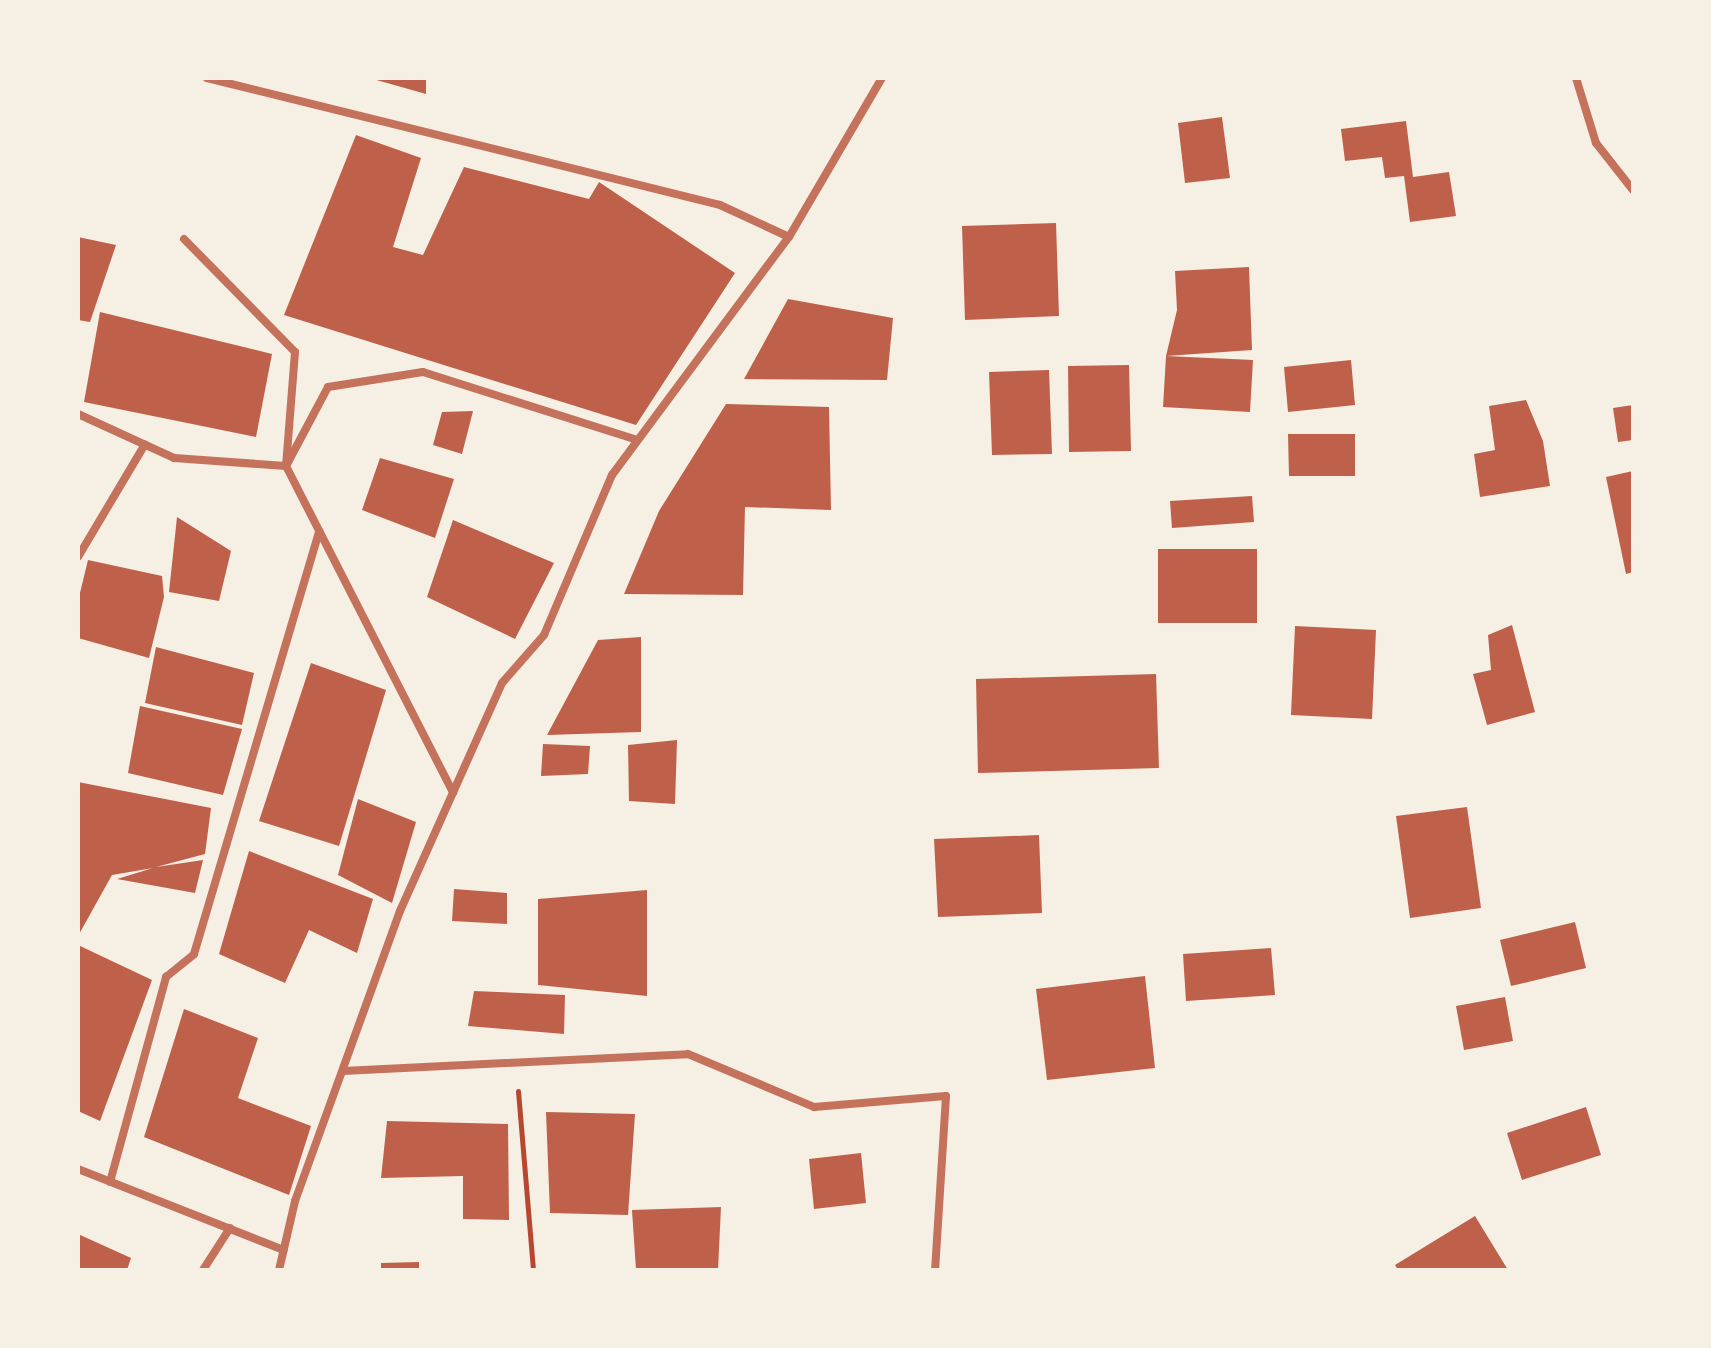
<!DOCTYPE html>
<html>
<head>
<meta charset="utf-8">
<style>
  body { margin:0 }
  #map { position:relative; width:1711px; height:1348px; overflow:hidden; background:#f6efe4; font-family:Inter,sans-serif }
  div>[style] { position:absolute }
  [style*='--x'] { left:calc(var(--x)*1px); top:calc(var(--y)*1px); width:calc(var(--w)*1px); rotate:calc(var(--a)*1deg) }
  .building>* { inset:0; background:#bf614a }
  .path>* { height:5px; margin:-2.5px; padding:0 2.5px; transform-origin:2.5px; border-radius:2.5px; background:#b5482f }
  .minor>* { height:8px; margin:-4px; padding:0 4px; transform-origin:4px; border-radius:4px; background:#c5725c }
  span { translate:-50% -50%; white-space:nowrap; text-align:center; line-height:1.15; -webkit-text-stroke:6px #f6efe4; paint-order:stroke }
  .frame { position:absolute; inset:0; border:80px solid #f6efe4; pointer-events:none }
</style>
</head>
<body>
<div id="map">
  <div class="building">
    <i style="clip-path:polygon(374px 78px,426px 78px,426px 94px,373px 79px)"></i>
    <i style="clip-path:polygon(1222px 117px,1230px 178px,1185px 183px,1178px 123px)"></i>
    <i style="clip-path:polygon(1406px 121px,1413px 177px,1449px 172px,1456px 216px,1410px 222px,1404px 176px,1385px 178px,1382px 157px,1345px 161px,1341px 129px)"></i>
    <i style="clip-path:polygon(356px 135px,421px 158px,393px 247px,423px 255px,464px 167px,589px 199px,599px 182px,735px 273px,636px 425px,284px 315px)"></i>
    <i style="clip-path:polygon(1056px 223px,1059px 316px,965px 320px,962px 226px)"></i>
    <i style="clip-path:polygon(78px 237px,116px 245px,90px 322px,78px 320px)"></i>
    <i style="clip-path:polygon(1249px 267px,1252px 350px,1166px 356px,1253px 360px,1250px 412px,1163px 407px,1166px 356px,1177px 310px,1175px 271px)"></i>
    <i style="clip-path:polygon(788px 299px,893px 318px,887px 380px,744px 379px)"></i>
    <i style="clip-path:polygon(100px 312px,272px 354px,256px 437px,84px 402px)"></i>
    <i style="clip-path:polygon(1351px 360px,1355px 405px,1288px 412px,1284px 367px)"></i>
    <i style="clip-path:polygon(1129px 365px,1131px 451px,1069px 452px,1068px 366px)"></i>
    <i style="clip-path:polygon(1049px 370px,1052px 454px,992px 455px,989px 372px)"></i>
    <i style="clip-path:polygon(1526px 400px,1543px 441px,1550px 486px,1480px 497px,1474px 454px,1495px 450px,1489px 406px)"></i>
    <i style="clip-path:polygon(726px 404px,829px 407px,831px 510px,745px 507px,743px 595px,624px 594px,659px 511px)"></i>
    <i style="clip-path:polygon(1633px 405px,1633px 440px,1618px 442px,1613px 408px)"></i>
    <i style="clip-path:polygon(473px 411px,462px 454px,433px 445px,442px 412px)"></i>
    <i style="clip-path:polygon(1288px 434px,1355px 434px,1355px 476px,1289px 476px)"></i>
    <i style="clip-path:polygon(380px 458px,454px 479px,435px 538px,362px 510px)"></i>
    <i style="clip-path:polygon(1633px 471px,1633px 572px,1626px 574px,1606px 477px)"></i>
    <i style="clip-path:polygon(1252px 496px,1254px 522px,1172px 528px,1170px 501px)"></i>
    <i style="clip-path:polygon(177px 517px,231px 551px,219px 601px,169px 592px)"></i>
    <i style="clip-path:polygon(453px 520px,554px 563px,515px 639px,427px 597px)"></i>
    <i style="clip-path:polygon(1158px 549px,1257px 549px,1257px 623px,1158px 623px)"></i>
    <i style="clip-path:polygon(88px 560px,162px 576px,164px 597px,149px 658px,78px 638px,78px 601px)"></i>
    <i style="clip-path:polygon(1512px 625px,1535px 712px,1487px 725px,1473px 674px,1491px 670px,1488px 635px)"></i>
    <i style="clip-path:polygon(1295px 626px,1376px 630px,1372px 719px,1291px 715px)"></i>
    <i style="clip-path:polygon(641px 637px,641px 732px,547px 735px,598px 640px)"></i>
    <i style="clip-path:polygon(156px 647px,254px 673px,242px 725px,145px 703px)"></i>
    <i style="clip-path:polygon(311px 663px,386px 690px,339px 846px,259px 821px)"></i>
    <i style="clip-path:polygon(1156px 674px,1159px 768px,978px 773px,976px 679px)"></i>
    <i style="clip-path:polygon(140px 706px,242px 729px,223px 795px,128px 773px)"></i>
    <i style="clip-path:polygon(677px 740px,675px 804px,629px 801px,628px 745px)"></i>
    <i style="clip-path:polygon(543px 744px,590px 746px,588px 774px,541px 776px)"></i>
    <i style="clip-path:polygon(78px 782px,211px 808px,205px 854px,156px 867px,203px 860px,195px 893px,117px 879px,153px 868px,112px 875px,78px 936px)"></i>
    <i style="clip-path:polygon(358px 799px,416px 822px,392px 903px,338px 875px)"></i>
    <i style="clip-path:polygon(1467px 807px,1481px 908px,1410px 918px,1396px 816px)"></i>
    <i style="clip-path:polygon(1039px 835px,1042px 913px,938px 917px,934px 839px)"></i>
    <i style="clip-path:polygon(249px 851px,373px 899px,357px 953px,309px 930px,285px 983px,219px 954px)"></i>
    <i style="clip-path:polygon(454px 889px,507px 893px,507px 924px,452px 921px)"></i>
    <i style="clip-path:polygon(647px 890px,647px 996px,538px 985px,538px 899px)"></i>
    <i style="clip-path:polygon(1575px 922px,1586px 968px,1511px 986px,1500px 940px)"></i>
    <i style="clip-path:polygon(78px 945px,152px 980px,100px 1121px,78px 1111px)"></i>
    <i style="clip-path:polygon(1271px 948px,1275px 995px,1186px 1001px,1183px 954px)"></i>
    <i style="clip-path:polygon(1145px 976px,1155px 1068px,1047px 1080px,1036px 989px)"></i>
    <i style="clip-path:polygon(474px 991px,565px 995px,564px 1034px,468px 1026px)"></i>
    <i style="clip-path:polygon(1505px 997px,1513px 1041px,1464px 1050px,1456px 1006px)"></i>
    <i style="clip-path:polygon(184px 1009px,258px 1038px,238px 1098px,311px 1126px,289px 1195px,144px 1137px)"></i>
    <i style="clip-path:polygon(1586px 1107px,1601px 1155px,1522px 1180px,1507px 1133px)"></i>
    <i style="clip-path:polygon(546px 1112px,635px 1114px,628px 1215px,550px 1213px)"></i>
    <i style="clip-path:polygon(387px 1121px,508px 1124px,509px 1220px,463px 1219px,463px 1176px,381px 1178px)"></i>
    <i style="clip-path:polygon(861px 1153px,866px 1203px,814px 1209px,809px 1159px)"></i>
    <i style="clip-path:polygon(721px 1207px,718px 1270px,636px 1270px,632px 1210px)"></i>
    <i style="clip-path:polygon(1475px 1216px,1508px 1270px,1398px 1270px,1395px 1265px)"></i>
    <i style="clip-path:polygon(78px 1234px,131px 1258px,127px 1270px,78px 1270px)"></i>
    <i style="clip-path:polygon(419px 1262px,419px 1270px,381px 1270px,381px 1263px)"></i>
  </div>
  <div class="path">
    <i style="--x:518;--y:1091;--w:180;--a:85.2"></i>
  </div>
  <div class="minor">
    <i style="--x:207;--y:78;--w:528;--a:13.9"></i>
    <i style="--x:720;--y:205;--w:76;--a:24.9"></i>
    <i style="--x:1576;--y:78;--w:68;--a:72.9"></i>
    <i style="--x:1596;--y:143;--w:60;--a:51.8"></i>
    <i style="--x:184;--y:239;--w:158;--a:45.5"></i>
    <i style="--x:295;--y:352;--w:114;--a:94.5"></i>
    <i style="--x:286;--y:466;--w:367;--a:62.9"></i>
    <i style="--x:78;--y:414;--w:106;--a:24.6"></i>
    <i style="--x:174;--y:458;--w:112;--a:4.1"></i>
    <i style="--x:286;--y:466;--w:89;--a:-62"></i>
    <i style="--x:328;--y:387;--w:96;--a:-9"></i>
    <i style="--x:423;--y:372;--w:225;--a:17.6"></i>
    <i style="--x:78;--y:557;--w:131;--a:-59.3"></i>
    <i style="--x:343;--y:1071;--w:345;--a:-2.8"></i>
    <i style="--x:688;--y:1054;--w:137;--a:22.8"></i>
    <i style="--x:814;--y:1107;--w:132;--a:-4.8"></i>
    <i style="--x:946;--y:1096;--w:174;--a:93.6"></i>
    <i style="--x:78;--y:1169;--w:221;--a:21.5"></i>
    <i style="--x:110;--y:1182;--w:213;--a:-74.7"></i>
    <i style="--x:166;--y:977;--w:36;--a:-39"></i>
    <i style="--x:194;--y:954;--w:441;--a:-73.5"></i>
    <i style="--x:203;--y:1270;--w:50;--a:-57.3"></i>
    <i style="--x:279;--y:1270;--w:71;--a:-76.9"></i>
    <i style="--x:295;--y:1201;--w:308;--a:-70.1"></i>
    <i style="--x:400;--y:911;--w:250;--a:-65.9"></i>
    <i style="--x:502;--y:683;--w:64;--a:-48.8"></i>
    <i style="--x:544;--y:635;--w:174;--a:-67"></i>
    <i style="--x:612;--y:475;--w:297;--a:-53.4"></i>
    <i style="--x:789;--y:237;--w:184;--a:-59.7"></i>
  </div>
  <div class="frame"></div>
</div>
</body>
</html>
